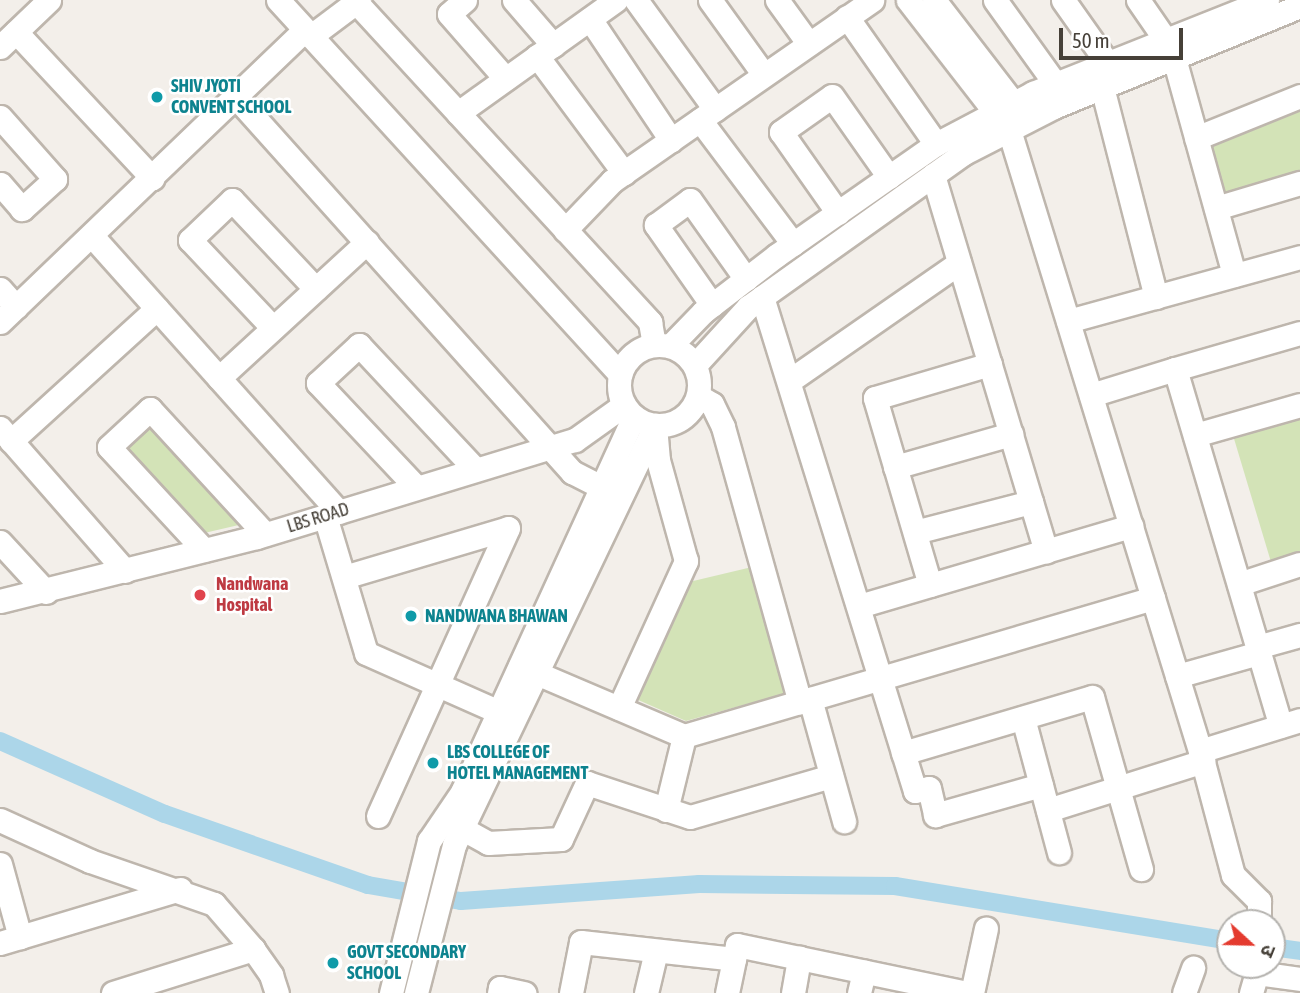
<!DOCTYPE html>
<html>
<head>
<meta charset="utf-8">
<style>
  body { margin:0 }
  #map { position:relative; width:1300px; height:993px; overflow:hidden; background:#f3efea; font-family:"Asap Condensed","Noto Sans Devanagari",sans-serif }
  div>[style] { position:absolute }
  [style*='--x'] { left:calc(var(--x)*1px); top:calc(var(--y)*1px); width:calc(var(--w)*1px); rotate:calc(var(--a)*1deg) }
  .green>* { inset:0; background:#d3e3b7 }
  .canal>* { height:18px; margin:-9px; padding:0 9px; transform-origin:9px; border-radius:9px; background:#acd6e9 }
  .roads { filter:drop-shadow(2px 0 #beb6ad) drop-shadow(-2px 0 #beb6ad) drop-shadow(0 2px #beb6ad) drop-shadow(0 -2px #beb6ad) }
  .minor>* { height:23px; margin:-11.5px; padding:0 11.5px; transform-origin:11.5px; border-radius:11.5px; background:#fff }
  .minor>.ring { margin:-11.5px; padding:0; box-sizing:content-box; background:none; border:23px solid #fff; border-radius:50% }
  .dots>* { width:19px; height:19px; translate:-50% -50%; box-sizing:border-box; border:4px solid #fff; border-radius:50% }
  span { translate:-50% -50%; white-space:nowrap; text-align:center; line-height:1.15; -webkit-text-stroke:5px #fff; paint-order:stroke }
  .culture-label { font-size:18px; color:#0d838f; font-weight:700 }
  .left { translate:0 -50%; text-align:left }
  .street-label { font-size:18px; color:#464038 }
  .health-label { font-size:18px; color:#be3a42; font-weight:700 }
  .north { position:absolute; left:1216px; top:909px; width:70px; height:70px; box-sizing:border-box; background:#fff; border:2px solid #b5b3af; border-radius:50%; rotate:112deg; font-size:19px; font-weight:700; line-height:28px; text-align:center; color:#464038 }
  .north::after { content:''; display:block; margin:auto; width:24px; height:32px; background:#e43b2f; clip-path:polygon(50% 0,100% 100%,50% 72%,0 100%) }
  .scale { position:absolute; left:1059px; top:28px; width:124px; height:32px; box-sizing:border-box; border:4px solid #464038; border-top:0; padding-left:9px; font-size:21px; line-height:24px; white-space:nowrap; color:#464038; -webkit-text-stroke:5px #fff; paint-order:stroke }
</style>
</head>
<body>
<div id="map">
  <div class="green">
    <i style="clip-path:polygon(1300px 108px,1300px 171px,1226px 196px,1208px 145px)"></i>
    <i style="clip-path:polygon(1300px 411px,1300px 554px,1271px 562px,1232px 432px)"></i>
    <i style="clip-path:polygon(150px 421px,243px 524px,200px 534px,121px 448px)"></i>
    <i style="clip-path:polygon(752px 567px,786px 693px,686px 721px,636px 699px,689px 582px)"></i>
  </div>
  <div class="canal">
    <i style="--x:0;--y:741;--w:180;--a:23.9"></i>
    <i style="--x:165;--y:814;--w:215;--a:19.3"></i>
    <i style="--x:368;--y:885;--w:94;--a:9.8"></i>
    <i style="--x:461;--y:901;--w:239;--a:-4.1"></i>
    <i style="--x:699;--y:884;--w:196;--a:0.6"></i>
    <i style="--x:895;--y:886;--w:339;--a:9.3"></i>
    <i style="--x:1272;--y:947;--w:28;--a:8"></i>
  </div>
  <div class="roads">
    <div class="minor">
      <i style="--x:278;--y:0;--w:507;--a:47.56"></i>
      <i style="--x:465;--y:0;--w:21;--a:139"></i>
      <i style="--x:449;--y:14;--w:86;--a:48.8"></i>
      <i style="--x:514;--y:0;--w:60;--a:49.1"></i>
      <i style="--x:636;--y:0;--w:135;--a:54.1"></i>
      <i style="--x:710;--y:0;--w:92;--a:54.2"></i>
      <i style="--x:777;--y:0;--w:54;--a:54"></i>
      <i style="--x:908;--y:0;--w:165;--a:52.2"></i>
      <i style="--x:1009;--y:130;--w:650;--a:72.9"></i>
      <i style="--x:1200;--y:751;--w:128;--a:75.1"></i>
      <i style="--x:1233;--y:875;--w:37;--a:45"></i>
      <i style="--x:1259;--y:901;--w:22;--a:90"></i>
      <i style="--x:934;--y:0;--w:131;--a:52.4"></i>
      <i style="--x:1014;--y:104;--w:12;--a:104"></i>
      <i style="--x:995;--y:0;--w:105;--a:54.3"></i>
      <i style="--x:1063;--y:0;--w:80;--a:54.7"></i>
      <i style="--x:1138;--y:0;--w:51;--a:55.4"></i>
      <i style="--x:356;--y:2;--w:435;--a:47.4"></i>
      <i style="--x:650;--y:322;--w:23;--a:80"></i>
      <i style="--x:847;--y:17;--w:155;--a:55"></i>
      <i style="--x:590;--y:19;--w:146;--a:56.2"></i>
      <i style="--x:16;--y:32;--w:200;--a:47"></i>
      <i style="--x:311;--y:36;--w:60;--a:-36.9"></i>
      <i style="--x:0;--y:47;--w:68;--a:-43.8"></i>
      <i style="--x:537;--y:56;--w:146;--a:53.4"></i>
      <i style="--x:1174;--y:58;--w:225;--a:74.5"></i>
      <i style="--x:1102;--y:87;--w:217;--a:75.6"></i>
      <i style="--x:236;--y:97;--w:504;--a:48.14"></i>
      <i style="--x:572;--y:472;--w:34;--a:27"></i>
      <i style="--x:458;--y:113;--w:194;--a:-35.6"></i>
      <i style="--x:0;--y:117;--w:83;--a:48.4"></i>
      <i style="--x:55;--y:179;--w:45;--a:137.7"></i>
      <i style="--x:22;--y:209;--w:33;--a:-131"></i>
      <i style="--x:700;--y:120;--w:155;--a:53.1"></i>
      <i style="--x:1196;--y:138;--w:112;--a:-22"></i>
      <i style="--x:933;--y:175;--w:393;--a:73.3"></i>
      <i style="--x:1216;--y:208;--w:88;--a:-16.6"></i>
      <i style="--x:838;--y:213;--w:99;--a:-125.1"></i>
      <i style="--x:781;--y:132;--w:62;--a:-35.2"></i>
      <i style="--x:832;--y:96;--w:99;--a:54.9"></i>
      <i style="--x:565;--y:230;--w:68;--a:-46.2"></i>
      <i style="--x:612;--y:181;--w:317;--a:-34.8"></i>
      <i style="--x:92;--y:236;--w:370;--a:48.2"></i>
      <i style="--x:0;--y:289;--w:24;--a:48"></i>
      <i style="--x:762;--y:297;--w:517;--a:72.79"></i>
      <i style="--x:915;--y:791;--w:14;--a:-12"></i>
      <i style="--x:929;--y:788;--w:28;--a:77"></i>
      <i style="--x:935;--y:815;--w:110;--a:-15.8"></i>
      <i style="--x:712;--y:305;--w:98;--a:-125"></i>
      <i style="--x:656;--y:225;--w:42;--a:-36.3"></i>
      <i style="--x:690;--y:200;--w:97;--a:54.7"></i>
      <i style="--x:1068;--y:321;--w:241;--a:-15.4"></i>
      <i style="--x:0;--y:322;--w:422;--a:-43.8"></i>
      <i style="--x:273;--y:328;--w:121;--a:-133.3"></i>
      <i style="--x:190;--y:240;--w:58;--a:-43.6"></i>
      <i style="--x:232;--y:200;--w:122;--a:46.7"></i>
      <i class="ring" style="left:619px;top:345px;width:57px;height:57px"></i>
      <i style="--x:670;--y:346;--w:47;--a:-45.9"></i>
      <i style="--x:703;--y:312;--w:93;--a:-37.6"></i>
      <i style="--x:777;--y:255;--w:194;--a:-34.9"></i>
      <i style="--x:936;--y:144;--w:110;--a:-27.7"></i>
      <i style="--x:1033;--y:93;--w:252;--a:-21.7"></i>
      <i style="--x:695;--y:365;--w:79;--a:-47.6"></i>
      <i style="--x:748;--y:307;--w:265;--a:-35.5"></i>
      <i style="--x:964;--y:153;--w:103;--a:-27.1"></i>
      <i style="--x:1056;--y:106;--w:264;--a:-22.3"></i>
      <i style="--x:1175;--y:369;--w:130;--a:-16.1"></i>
      <i style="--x:219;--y:378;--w:201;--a:-42.6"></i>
      <i style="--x:789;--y:381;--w:207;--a:-34.8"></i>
      <i style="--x:1091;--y:395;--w:88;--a:-17.2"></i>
      <i style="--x:1175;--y:369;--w:372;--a:73.5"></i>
      <i style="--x:698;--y:396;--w:16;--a:30"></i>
      <i style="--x:712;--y:404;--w:25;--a:64"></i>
      <i style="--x:723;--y:427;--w:286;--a:74.4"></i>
      <i style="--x:0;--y:428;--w:190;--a:48.8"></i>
      <i style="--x:1195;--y:435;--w:109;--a:-15.9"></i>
      <i style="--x:11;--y:441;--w:197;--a:-42.3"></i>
      <i style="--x:895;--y:467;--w:121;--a:-15.9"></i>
      <i style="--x:416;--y:487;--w:143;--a:-133.3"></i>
      <i style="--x:318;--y:383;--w:56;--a:-42.8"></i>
      <i style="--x:359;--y:345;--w:170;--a:46.9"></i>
      <i style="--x:325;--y:516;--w:143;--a:73.3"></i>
      <i style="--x:366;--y:653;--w:145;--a:23.9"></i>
      <i style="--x:915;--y:532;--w:120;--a:-14.5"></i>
      <i style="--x:0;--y:542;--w:68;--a:47.4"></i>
      <i style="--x:204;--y:550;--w:140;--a:-132.7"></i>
      <i style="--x:109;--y:447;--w:56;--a:-42.8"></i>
      <i style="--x:150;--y:409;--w:170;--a:47.4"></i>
      <i style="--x:344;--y:577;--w:171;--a:-16.6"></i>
      <i style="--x:508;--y:528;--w:316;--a:114.3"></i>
      <i style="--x:1239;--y:584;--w:64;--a:-18.2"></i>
      <i style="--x:930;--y:585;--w:195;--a:-106.4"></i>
      <i style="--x:875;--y:398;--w:120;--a:-16.5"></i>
      <i style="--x:0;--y:601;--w:265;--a:-14"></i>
      <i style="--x:257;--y:537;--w:332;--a:-17"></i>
      <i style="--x:575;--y:440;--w:60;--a:-35.5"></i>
      <i style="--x:859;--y:606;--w:284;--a:-16.4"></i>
      <i style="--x:1257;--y:647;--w:45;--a:-15.6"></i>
      <i style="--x:520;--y:666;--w:178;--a:23.1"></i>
      <i style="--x:684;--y:736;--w:489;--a:-16.4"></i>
      <i style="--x:1177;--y:676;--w:85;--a:-15.7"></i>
      <i style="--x:810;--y:699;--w:127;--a:74.4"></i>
      <i style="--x:619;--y:708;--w:162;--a:-65.5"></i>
      <i style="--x:686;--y:561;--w:105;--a:-105.5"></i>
      <i style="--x:658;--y:460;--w:35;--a:-95"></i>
      <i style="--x:1023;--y:718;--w:139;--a:75"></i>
      <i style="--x:1200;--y:751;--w:105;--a:-17.2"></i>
      <i style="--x:903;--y:753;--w:197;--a:-16.5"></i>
      <i style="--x:1092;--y:697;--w:179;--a:74.1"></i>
      <i style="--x:666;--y:810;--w:76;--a:-76.3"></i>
      <i style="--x:1048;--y:810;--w:163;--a:-17.5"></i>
      <i style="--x:0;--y:820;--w:99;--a:24.5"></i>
      <i style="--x:90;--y:861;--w:131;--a:19.1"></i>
      <i style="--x:214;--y:904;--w:60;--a:49.1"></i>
      <i style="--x:253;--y:949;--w:32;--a:55"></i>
      <i style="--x:271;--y:975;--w:19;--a:72"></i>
      <i style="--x:463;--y:829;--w:29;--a:29"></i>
      <i style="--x:488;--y:843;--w:73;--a:-3.1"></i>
      <i style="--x:561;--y:839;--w:62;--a:-65.1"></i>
      <i style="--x:587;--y:783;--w:108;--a:18.3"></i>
      <i style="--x:690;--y:817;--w:147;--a:-16.2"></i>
      <i style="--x:0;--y:864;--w:76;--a:74.7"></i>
      <i style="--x:0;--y:943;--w:188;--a:-16.7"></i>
      <i style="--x:1257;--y:973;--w:43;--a:7.9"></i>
      <i style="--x:113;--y:993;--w:147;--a:-17.4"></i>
      <i style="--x:391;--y:993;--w:157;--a:-76"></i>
      <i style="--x:429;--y:841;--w:59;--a:-56"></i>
      <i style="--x:462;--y:792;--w:413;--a:-65.4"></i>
      <i style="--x:416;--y:993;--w:153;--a:-75.6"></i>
      <i style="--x:454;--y:845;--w:466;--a:-64.4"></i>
      <i style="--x:499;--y:993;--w:5;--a:-79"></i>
      <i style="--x:500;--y:988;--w:25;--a:12"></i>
      <i style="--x:571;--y:993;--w:52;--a:-78.9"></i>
      <i style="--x:581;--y:942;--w:154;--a:6.3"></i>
      <i style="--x:646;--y:993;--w:43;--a:-76.6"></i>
      <i style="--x:727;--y:993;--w:49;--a:-78.2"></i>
      <i style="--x:737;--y:945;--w:235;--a:11.8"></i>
      <i style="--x:793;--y:993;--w:36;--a:-80"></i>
      <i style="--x:859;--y:993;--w:22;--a:-77"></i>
      <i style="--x:972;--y:993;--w:66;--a:-77.8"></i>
      <i style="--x:1184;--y:993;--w:27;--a:-70"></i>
      <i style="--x:1251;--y:993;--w:29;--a:-74"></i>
    </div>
  </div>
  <div class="dots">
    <i style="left:157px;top:97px;background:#0f9aa8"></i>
    <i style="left:200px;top:595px;background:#e0444e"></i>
    <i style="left:411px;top:616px;background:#0f9aa8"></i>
    <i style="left:433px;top:763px;background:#0f9aa8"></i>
    <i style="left:333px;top:963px;background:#0f9aa8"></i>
  </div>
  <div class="culture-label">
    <span class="left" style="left:171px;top:97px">SHIV JYOTI<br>CONVENT SCHOOL</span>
    <span class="left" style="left:425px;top:616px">NANDWANA BHAWAN</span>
    <span class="left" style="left:447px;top:763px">LBS COLLEGE OF<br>HOTEL MANAGEMENT</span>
    <span class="left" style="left:347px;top:963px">GOVT SECONDARY<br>SCHOOL</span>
  </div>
  <div class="street-label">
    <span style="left:318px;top:518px;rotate:-17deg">LBS ROAD</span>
  </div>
  <div class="health-label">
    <span class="left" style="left:216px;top:595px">Nandwana<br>Hospital</span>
  </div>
  <div class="north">उ</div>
  <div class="scale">50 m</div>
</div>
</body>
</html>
